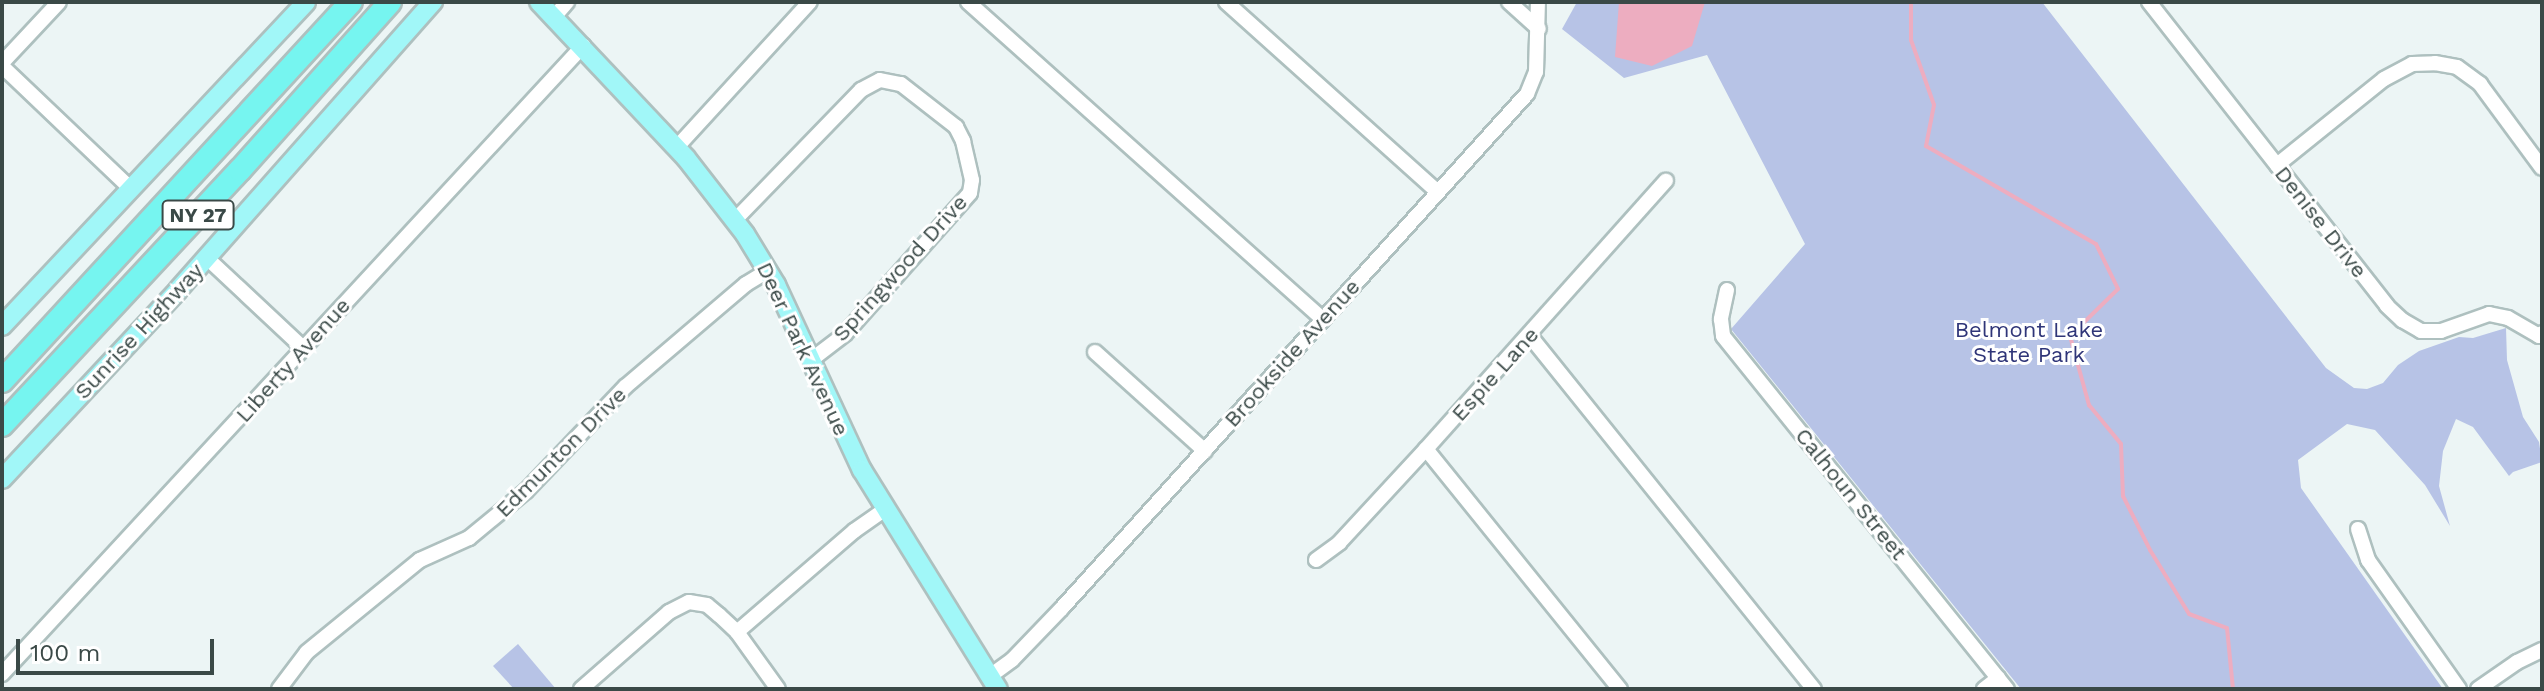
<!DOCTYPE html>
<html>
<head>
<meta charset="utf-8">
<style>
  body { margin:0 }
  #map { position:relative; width:2544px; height:691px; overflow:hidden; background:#ecf5f5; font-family:"Work Sans",sans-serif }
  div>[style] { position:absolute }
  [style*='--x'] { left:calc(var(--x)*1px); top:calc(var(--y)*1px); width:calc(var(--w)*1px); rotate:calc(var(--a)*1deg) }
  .green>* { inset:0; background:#b7c3e6 }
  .water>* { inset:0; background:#edadc0 }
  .stream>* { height:4px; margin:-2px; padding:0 2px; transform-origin:2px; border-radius:2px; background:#edadc0 }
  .roads { filter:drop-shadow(2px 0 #aec0bf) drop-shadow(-2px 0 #aec0bf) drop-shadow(0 2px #aec0bf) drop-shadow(0 -2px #aec0bf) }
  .minor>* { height:14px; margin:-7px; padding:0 7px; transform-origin:7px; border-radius:7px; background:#fff }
  .major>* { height:18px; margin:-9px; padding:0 9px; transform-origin:9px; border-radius:9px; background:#a1f7f8 }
  .highway>* { height:22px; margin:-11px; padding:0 11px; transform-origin:11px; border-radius:11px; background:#76f5f0 }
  span { translate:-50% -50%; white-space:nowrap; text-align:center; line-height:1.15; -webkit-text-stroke:6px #fff; paint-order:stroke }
  .shield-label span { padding:2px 6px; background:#fff; border:2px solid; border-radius:6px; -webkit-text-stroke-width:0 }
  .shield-label { font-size:20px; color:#3a4947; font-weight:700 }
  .street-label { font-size:22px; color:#3a4947 }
  .park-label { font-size:22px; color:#2f3578 }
  .frame { position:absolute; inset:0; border:4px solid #3a4947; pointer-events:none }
  .scale { position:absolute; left:16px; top:639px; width:198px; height:36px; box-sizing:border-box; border:4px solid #3a4947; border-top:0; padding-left:10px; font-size:24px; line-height:28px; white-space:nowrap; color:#3a4947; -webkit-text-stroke:6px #fff; paint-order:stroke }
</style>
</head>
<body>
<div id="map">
  <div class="green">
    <i style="clip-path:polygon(1577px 2px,2042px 2px,2326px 368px,2354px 388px,2367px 389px,2383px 383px,2398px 365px,2419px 351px,2459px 337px,2473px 338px,2506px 328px,2507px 360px,2523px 417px,2539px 442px,2542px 462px,2513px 472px,2509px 476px,2473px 427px,2456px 419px,2443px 451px,2439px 486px,2450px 526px,2425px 485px,2375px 430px,2347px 424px,2298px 460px,2301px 488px,2443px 689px,2021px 689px,1731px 329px,1805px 244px,1707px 55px,1624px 78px,1562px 29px)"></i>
    <i style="clip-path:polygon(518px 644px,556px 689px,514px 689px,493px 666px)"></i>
  </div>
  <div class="water">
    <i style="clip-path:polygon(1619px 2px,1705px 2px,1692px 46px,1652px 66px,1615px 57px)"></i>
  </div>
  <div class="stream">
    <i style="--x:1911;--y:2;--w:38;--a:90"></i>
    <i style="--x:1911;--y:40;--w:69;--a:70.5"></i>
    <i style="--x:1934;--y:105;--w:42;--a:101"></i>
    <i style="--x:1926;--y:146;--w:196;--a:30"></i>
    <i style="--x:2096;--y:244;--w:50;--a:63.9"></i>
    <i style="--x:2118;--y:289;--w:67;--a:135.6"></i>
    <i style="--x:2070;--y:336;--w:72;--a:74.6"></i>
    <i style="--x:2089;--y:405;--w:50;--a:50.6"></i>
    <i style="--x:2121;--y:444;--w:52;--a:87.8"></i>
    <i style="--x:2123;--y:496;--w:60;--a:63.4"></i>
    <i style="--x:2150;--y:550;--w:75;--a:58.6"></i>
    <i style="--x:2189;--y:614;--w:40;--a:20.2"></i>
    <i style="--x:2227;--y:628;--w:61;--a:84.4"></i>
  </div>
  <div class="roads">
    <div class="minor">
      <i style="--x:968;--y:2;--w:475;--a:41.8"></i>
      <i style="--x:1226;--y:2;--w:283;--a:41.9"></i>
      <i style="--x:1509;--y:2;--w:40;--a:42"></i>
      <i style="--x:2149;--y:2;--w:386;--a:51.9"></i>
      <i style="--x:2387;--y:306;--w:21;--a:43"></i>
      <i style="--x:2402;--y:320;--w:22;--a:30"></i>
      <i style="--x:2421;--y:331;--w:20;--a:0"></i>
      <i style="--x:2441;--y:331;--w:51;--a:-19.5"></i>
      <i style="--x:2489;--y:314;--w:19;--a:12"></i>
      <i style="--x:2508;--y:318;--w:36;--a:30"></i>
      <i style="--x:2539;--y:336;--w:4;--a:-45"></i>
      <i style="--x:554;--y:17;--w:20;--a:-49"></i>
      <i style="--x:2;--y:63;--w:83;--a:-46.9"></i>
      <i style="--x:2;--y:66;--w:177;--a:43.6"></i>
      <i style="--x:676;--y:148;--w:198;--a:-47.5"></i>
      <i style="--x:2277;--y:165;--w:137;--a:-38.8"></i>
      <i style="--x:2384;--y:79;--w:32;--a:-28"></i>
      <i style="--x:2412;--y:64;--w:23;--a:-2"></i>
      <i style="--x:2435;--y:63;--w:22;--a:10"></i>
      <i style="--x:2457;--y:67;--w:29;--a:36"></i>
      <i style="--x:2480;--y:84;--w:104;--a:53.6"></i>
      <i style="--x:735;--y:220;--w:181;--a:-45.9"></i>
      <i style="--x:861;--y:90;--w:21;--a:-28"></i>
      <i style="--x:880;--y:80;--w:21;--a:11"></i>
      <i style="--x:901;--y:84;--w:70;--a:38"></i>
      <i style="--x:956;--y:127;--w:16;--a:63"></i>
      <i style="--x:963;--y:141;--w:40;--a:77"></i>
      <i style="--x:972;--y:180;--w:13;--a:99"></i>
      <i style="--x:970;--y:193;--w:188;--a:131.6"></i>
      <i style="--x:845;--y:334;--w:43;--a:142.6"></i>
      <i style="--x:207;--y:258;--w:130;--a:43.1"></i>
      <i style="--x:1727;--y:290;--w:30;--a:102"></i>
      <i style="--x:1721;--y:319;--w:17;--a:83"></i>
      <i style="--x:1723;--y:336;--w:453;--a:51.2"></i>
      <i style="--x:1530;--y:336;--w:453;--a:51.2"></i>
      <i style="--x:1095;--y:352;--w:148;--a:42"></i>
      <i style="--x:1426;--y:449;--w:309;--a:51.1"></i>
      <i style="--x:2358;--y:529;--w:33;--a:72"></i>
      <i style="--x:2368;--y:560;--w:158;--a:54.8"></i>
      <i style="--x:1316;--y:560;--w:29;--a:-36"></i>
      <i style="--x:1339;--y:543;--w:128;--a:-47.2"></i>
      <i style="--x:1426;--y:449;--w:360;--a:-48.2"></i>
      <i style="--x:737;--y:632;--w:155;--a:-40.8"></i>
      <i style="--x:854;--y:531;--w:39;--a:-35"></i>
      <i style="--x:2;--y:674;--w:856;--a:-47.23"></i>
      <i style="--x:990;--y:676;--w:27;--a:-36"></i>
      <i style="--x:1012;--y:660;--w:72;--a:-46.1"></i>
      <i style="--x:1062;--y:608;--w:693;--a:-47.87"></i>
      <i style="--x:1527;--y:94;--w:24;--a:-68"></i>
      <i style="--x:1536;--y:72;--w:70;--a:-88.4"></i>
      <i style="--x:279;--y:689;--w:46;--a:-52.9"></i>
      <i style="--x:307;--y:652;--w:146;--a:-39.2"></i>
      <i style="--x:420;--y:560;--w:54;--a:-24.2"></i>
      <i style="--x:469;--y:538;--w:74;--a:-39.5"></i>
      <i style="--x:526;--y:491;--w:144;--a:-46.4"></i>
      <i style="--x:625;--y:387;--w:159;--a:-40.4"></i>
      <i style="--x:746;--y:284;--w:26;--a:-31"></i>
      <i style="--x:581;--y:689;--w:117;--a:-41.2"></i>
      <i style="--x:669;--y:612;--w:22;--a:-27"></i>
      <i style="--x:689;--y:602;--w:18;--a:9"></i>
      <i style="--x:707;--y:605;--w:16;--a:40"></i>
      <i style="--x:719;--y:615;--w:25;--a:43"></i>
      <i style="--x:737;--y:632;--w:70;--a:54.3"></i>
      <i style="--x:1984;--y:689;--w:18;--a:-38"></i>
      <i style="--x:2478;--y:689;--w:47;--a:-34.7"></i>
      <i style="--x:2517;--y:662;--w:28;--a:-26"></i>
    </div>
    <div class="major">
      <i style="--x:539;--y:2;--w:214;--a:46.7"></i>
      <i style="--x:686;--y:158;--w:96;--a:52.2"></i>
      <i style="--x:745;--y:234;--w:60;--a:58.7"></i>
      <i style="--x:776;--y:285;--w:204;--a:65.1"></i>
      <i style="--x:862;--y:470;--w:258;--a:58.2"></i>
      <i style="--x:2;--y:326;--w:444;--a:-46.8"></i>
      <i style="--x:2;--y:479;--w:258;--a:-47"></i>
      <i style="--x:178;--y:290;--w:385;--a:-48.5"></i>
    </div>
    <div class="highway">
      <i style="--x:2;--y:381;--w:515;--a:-47.36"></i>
      <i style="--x:2;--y:425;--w:349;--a:-47"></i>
      <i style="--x:240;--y:170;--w:225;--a:-48.2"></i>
    </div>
  </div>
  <div class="shield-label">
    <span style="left:198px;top:215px">NY 27</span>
  </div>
  <div class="street-label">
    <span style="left:2321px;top:222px;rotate:52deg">Denise Drive</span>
    <span style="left:900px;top:268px;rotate:-48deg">Springwood Drive</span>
    <span style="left:139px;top:331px;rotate:-47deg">Sunrise Highway</span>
    <span style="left:803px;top:349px;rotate:65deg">Deer Park Avenue</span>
    <span style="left:1292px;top:353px;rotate:-48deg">Brookside Avenue</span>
    <span style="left:293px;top:360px;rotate:-48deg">Liberty Avenue</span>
    <span style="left:1495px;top:374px;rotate:-48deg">Espie Lane</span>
    <span style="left:561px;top:452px;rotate:-45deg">Edmunton Drive</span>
    <span style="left:1851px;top:494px;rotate:51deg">Calhoun Street</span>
  </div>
  <div class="park-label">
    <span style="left:2029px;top:342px">Belmont Lake<br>State Park</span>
  </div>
  <div class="frame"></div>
  <div class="scale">100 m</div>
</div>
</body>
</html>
